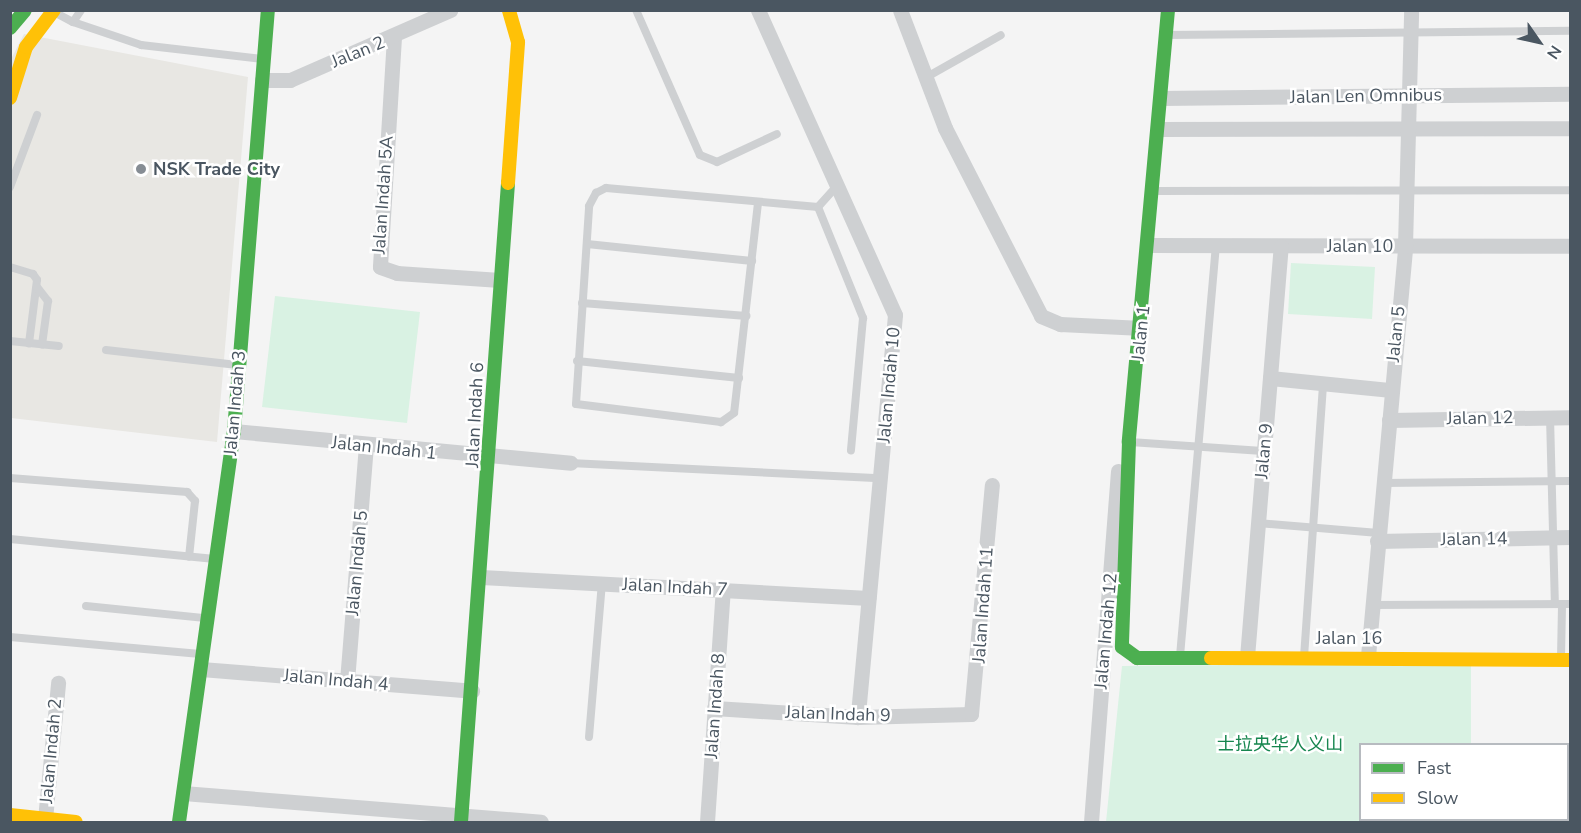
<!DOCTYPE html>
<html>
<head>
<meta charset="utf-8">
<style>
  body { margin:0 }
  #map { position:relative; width:1581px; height:833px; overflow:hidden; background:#f4f4f4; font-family:"Nunito Sans","Noto Sans SC",sans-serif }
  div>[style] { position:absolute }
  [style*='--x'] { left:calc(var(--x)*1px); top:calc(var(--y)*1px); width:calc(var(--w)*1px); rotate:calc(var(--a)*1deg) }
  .commercial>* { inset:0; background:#e8e7e3 }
  .green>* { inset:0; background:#d9f2e3 }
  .lane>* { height:8px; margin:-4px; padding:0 4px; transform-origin:4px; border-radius:4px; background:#ced0d2 }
  .street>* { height:15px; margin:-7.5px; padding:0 7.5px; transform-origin:7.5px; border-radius:7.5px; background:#ced0d2 }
  .fast>* { height:14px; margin:-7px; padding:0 7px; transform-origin:7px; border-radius:7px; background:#4caf50 }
  .slow>* { height:14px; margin:-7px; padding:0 7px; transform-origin:7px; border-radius:7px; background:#ffc107 }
  .dots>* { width:16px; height:16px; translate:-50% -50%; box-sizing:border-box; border:3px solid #fff; border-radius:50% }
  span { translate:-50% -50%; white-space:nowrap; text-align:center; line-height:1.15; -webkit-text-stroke:5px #fff; paint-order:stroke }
  .street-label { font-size:18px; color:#4a5661 }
  .poi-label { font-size:18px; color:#4a5661; font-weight:700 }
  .left { translate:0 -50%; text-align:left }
  .park-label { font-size:18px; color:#17864f }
  .frame { position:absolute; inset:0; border:12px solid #4a5661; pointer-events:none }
  .legend { position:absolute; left:1359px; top:743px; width:210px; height:78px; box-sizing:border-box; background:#fff; border:2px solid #b7bbc0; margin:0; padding:8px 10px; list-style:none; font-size:18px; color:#4a5661 }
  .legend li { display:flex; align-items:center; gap:12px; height:30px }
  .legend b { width:30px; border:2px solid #b7bbc0 }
  .north { position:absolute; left:1509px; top:12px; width:60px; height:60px; -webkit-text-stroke:4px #fff; paint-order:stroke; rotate:124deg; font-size:16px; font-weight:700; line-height:24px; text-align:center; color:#4a5661 }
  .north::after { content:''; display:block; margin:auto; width:21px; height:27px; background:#4a5661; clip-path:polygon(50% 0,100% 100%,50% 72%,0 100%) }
</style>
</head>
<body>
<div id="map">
  <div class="commercial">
    <i style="clip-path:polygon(24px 34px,248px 77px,217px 442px,11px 418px,10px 61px)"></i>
  </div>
  <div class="green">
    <i style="clip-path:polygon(1291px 263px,1375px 267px,1372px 319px,1288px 314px)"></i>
    <i style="clip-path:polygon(275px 296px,420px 312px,407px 423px,262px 407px)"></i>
    <i style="clip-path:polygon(1471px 663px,1471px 744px,1360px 744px,1360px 820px,1470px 822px,1106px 822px,1122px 666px)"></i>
  </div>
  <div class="lane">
    <i style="--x:636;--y:10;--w:158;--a:66.2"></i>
    <i style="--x:700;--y:155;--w:18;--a:22"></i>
    <i style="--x:717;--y:162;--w:66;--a:-25"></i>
    <i style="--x:54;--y:12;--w:21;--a:28"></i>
    <i style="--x:73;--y:22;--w:14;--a:-56"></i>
    <i style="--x:73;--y:22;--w:72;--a:18.7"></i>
    <i style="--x:141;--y:45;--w:122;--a:6.6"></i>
    <i style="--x:1167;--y:35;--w:403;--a:-0.6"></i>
    <i style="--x:925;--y:78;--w:87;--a:-29.5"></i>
    <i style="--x:10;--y:187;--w:77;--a:-69.4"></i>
    <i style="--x:1154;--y:191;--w:416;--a:-0.1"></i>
    <i style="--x:758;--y:203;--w:211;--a:96.5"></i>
    <i style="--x:734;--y:413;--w:16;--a:145"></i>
    <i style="--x:721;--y:422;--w:146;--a:-172.9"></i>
    <i style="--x:576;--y:404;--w:198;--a:-86.2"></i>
    <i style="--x:589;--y:206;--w:15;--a:-62"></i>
    <i style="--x:596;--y:193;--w:11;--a:-27"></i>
    <i style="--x:606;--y:188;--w:213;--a:5.1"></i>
    <i style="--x:818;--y:207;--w:28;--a:-48"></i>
    <i style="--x:818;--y:207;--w:120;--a:67.9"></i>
    <i style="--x:863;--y:318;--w:133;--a:95.2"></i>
    <i style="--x:587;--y:244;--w:166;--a:5.9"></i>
    <i style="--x:10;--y:267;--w:24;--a:17"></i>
    <i style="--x:33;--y:274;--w:7;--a:56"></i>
    <i style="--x:37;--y:280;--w:64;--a:97.2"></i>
    <i style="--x:37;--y:287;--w:18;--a:52"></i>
    <i style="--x:48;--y:301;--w:44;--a:97.8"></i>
    <i style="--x:582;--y:303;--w:165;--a:4.5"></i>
    <i style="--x:10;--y:341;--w:49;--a:5.8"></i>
    <i style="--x:106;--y:350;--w:132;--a:6.5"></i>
    <i style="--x:577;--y:361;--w:163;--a:6"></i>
    <i style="--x:1550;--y:417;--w:187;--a:88.5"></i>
    <i style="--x:1130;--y:442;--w:133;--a:3.9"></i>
    <i style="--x:570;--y:463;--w:310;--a:2.8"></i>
    <i style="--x:10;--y:478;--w:178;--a:4.5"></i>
    <i style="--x:187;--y:492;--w:12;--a:48"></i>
    <i style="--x:195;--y:501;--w:56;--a:96.1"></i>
    <i style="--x:1383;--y:483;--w:187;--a:-0.6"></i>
    <i style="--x:1258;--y:523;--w:121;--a:4.7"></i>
    <i style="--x:10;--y:539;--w:206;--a:5.6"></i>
    <i style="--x:1372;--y:605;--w:198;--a:-0.3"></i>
    <i style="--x:86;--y:606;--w:120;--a:5.8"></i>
    <i style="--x:10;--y:637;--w:191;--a:5.1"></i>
    <i style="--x:1180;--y:656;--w:413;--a:-85"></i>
    <i style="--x:1304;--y:657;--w:275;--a:-86"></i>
    <i style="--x:1561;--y:658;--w:54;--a:-88.9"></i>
    <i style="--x:589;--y:737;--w:155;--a:-85.2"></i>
  </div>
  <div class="street">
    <i style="--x:758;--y:10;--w:334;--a:65.8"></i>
    <i style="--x:895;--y:315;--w:404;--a:95.3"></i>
    <i style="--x:900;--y:10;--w:126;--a:69.1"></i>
    <i style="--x:945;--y:128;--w:211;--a:62.9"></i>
    <i style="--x:1041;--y:316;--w:21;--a:23"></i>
    <i style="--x:1060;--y:324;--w:82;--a:2.8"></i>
    <i style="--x:394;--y:37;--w:230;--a:93.5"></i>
    <i style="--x:380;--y:267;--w:18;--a:19"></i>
    <i style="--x:397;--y:273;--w:103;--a:3.9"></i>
    <i style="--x:262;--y:80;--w:28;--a:0"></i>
    <i style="--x:290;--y:80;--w:175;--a:-23.6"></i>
    <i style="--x:1161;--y:98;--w:409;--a:-0.6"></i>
    <i style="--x:1158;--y:129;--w:412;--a:-0.1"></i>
    <i style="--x:1149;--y:245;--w:421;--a:0.1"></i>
    <i style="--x:1270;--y:378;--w:122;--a:5.7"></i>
    <i style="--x:1389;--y:420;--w:181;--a:-0.9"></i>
    <i style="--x:234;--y:431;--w:338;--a:5.4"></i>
    <i style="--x:1377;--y:541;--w:193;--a:-1.2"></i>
    <i style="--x:481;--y:577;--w:388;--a:3.1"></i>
    <i style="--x:1368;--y:656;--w:412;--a:-84.8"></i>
    <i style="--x:1405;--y:246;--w:236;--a:-88.5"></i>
    <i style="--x:1247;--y:657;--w:412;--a:-85.3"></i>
    <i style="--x:201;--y:669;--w:272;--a:4.6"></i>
    <i style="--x:347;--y:681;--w:236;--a:-85.4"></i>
    <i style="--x:714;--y:708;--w:144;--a:3.6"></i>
    <i style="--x:858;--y:717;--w:113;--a:-1.5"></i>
    <i style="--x:971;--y:714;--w:230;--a:-84.8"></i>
    <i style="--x:183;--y:793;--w:359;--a:4.6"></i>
    <i style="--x:45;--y:819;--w:137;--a:-84.5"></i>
    <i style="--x:707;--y:822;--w:233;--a:-86.1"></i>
    <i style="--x:1091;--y:822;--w:352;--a:-85.6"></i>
  </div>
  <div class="fast">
    <i style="--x:1168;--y:10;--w:434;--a:95.2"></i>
    <i style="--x:1129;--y:442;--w:205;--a:92"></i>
    <i style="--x:1122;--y:647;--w:19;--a:36"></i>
    <i style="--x:1137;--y:658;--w:74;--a:0"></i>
    <i style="--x:10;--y:28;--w:23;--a:-50"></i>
    <i style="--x:179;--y:822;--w:395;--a:-82"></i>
    <i style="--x:234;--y:431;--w:422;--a:-85.4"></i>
    <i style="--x:461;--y:822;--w:641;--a:-85.79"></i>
  </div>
  <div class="slow">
    <i style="--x:10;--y:98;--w:53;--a:-72.6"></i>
    <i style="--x:26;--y:47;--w:46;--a:-52.9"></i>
    <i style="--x:508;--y:183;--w:141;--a:-85.9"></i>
    <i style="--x:518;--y:42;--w:33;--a:-106"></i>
    <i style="--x:1211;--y:658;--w:359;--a:0.3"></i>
    <i style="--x:10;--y:815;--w:66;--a:6.1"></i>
  </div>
  <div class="dots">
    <i style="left:141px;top:169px;background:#868d94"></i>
  </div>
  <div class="street-label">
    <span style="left:358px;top:52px;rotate:-22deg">Jalan 2</span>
    <span style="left:1366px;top:96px;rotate:-1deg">Jalan Len Omnibus</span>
    <span style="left:383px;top:195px;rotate:-86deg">Jalan Indah 5A</span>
    <span style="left:1360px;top:246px">Jalan 10</span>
    <span style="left:1141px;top:333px;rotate:-84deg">Jalan 1</span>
    <span style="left:1396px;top:334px;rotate:-84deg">Jalan 5</span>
    <span style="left:889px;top:385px;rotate:-85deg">Jalan Indah 10</span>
    <span style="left:235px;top:403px;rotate:-85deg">Jalan Indah 3</span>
    <span style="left:475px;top:415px;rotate:-87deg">Jalan Indah 6</span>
    <span style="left:1480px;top:418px;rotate:-1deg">Jalan 12</span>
    <span style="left:384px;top:448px;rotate:6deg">Jalan Indah 1</span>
    <span style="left:1264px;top:451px;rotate:-85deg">Jalan 9</span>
    <span style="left:1474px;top:539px;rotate:-1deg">Jalan 14</span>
    <span style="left:357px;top:563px;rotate:-85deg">Jalan Indah 5</span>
    <span style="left:675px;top:587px;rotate:3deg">Jalan Indah 7</span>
    <span style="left:983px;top:605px;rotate:-86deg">Jalan Indah 11</span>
    <span style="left:1106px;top:631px;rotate:-85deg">Jalan Indah 12</span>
    <span style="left:1349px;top:638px">Jalan 16</span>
    <span style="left:336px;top:680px;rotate:5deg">Jalan Indah 4</span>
    <span style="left:715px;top:706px;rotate:-86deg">Jalan Indah 8</span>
    <span style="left:838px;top:714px;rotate:2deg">Jalan Indah 9</span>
    <span style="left:51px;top:751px;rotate:-85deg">Jalan Indah 2</span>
  </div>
  <div class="poi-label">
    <span class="left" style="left:153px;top:169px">NSK Trade City</span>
  </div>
  <div class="park-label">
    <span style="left:1280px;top:744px">士拉央华人义山</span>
  </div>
  <div class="frame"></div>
  <ul class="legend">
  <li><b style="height:8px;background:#4caf50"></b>Fast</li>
  <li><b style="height:8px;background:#ffc107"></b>Slow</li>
  </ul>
  <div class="north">N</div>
</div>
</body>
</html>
